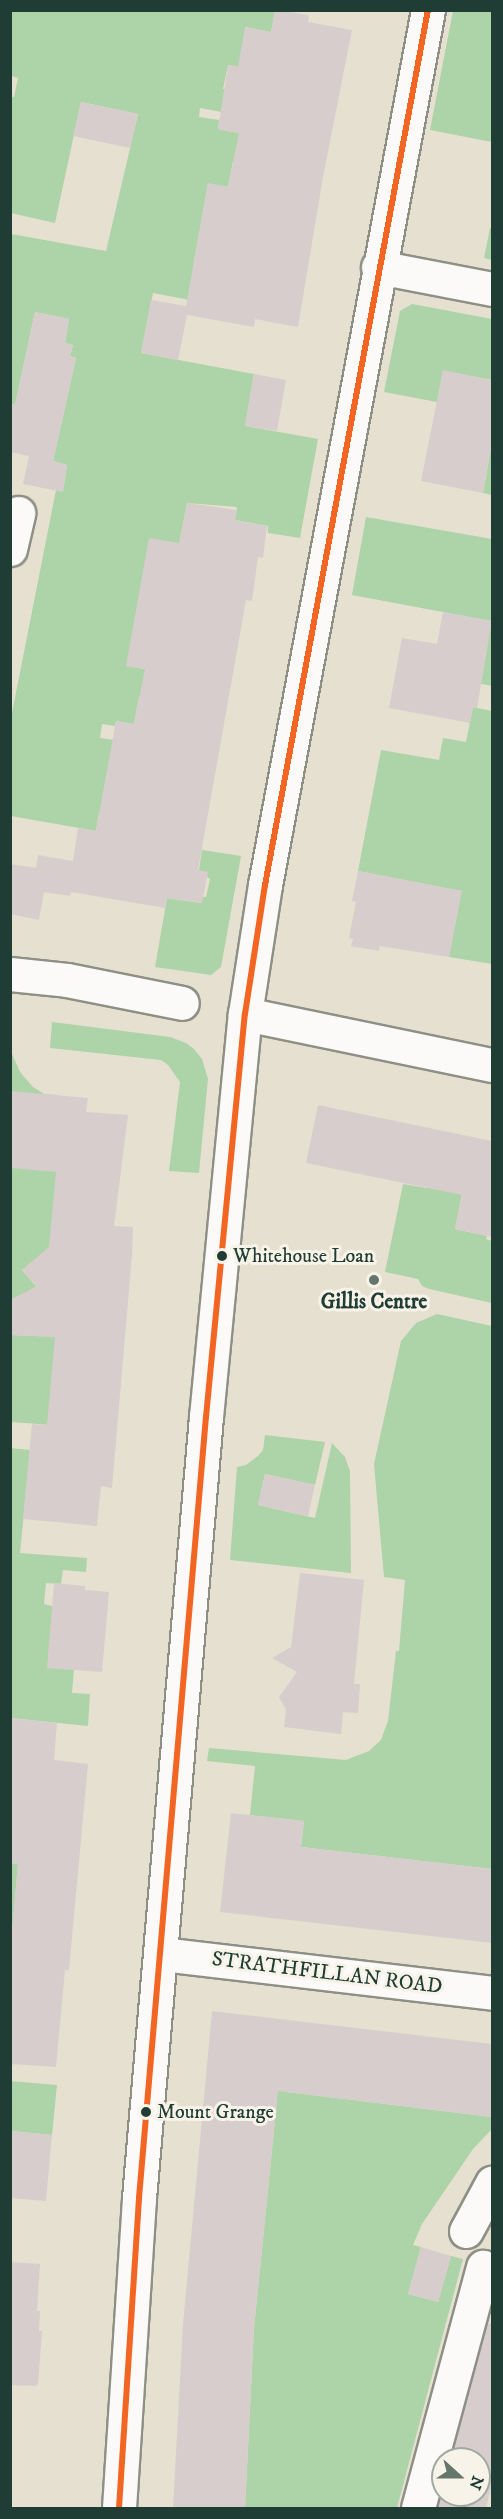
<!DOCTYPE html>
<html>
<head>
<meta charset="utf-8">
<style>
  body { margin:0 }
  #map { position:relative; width:503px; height:2519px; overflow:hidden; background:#e6e0d0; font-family:"IM FELL DW Pica",serif }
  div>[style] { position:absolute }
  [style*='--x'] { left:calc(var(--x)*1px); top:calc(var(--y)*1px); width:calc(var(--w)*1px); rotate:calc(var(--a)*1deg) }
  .green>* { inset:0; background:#add3a8 }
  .building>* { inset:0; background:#d8cdcd }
  .roads { filter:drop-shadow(2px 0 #8e9086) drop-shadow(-2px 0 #8e9086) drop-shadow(0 2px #8e9086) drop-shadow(0 -2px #8e9086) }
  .minor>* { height:33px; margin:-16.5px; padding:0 16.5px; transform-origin:16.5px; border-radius:16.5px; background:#fbfaf8 }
  .bus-1>* { height:6px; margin:-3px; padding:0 3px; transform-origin:3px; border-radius:3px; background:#f26522 }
  .dots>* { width:16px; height:16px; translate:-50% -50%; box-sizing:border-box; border:3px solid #f7f3e8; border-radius:50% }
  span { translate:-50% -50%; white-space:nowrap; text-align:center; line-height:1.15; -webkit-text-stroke:6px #f7f3e8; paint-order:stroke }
  .bus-label { font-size:20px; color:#1f3d34 }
  .left { translate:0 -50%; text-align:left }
  .poi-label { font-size:21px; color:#1f3d34; font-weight:700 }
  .street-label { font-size:21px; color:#1f3d34 }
  .frame { position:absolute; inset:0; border:12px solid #1f3d34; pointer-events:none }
  .north { position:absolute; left:431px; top:2447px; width:60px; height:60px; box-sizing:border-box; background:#f7f3e8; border:2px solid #a1aaa0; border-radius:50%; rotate:111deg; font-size:16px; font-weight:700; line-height:24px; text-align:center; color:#1f3d34 }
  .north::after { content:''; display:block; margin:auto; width:21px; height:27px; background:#65766b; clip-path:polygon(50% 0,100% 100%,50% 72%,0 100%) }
</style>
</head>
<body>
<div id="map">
  <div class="green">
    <i style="clip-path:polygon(11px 11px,275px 11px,271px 32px,245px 27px,249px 69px,228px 65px,223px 89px,245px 94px,255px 118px,200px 108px,199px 117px,219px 120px,218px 129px,243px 134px,247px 163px,233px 161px,228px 187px,208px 184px,193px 267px,221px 306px,153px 293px,141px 353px,254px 374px,245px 426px,318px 439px,300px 538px,268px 533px,268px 526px,235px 520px,237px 507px,187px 503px,178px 550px,127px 666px,145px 669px,152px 665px,152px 699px,139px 697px,134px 724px,116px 721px,115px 726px,102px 724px,100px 738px,129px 742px,117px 815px,99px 812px,96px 831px,11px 816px,11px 718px,56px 490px,63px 491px,67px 465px,53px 461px,76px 358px,70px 356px,73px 345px,65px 343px,69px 319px,35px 312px,15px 405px,11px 404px,11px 234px,106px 251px,138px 114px,81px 102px,55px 223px,11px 213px,11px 97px,14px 97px,18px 78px,11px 76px)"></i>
    <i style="clip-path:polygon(453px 11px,492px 11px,492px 142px,430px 130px)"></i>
    <i style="clip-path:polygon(490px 228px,492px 228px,492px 260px,484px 258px)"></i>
    <i style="clip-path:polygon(412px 304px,492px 319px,492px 380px,443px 371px,437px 402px,384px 392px,400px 311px)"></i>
    <i style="clip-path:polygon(492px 442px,492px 495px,483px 493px)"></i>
    <i style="clip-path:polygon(366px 517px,492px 539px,492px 686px,477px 683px,491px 621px,352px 595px)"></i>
    <i style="clip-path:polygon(473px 707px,492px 711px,492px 964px,449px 957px,461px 891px,358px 871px,381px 750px,439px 760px,443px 738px,466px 742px)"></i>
    <i style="clip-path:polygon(202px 850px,241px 856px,221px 967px,211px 975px,155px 967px,167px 898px,201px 903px,203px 897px,206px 897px,210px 879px,199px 870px)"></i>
    <i style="clip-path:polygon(52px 1022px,170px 1037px,186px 1043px,194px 1049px,202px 1059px,208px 1079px,199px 1173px,169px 1171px,180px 1082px,168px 1065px,161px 1060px,50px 1048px)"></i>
    <i style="clip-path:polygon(12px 1054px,20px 1072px,33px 1087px,44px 1094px,58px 1095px,56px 1117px,70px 1173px,57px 1249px,22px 1270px,44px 1295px,11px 1300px)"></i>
    <i style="clip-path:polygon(429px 1171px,465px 1179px,455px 1229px,487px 1236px,486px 1239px,492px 1241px,492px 1303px,429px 1289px,422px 1286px,418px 1279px,385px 1272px,403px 1184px,426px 1188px)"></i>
    <i style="clip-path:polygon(437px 1314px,492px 1326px,492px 1869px,301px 1847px,304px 1821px,250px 1815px,255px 1766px,207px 1761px,209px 1748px,346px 1760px,369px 1751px,381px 1740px,388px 1721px,396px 1651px,399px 1651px,405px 1580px,384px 1577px,374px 1464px,401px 1341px,416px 1323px)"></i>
    <i style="clip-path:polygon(10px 1335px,63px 1337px,51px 1425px,11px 1422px)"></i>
    <i style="clip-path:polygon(265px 1435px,325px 1442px,315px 1485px,265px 1474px,258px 1505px,315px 1518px,332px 1443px,345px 1457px,350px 1471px,351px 1573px,230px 1560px,237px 1467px,246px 1465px,258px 1456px,263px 1450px)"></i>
    <i style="clip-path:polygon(10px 1448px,30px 1450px,20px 1553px,87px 1558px,86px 1572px,63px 1570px,61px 1584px,46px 1583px,44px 1604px,52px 1606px,74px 1670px,72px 1693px,90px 1694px,88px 1726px,11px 1718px)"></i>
    <i style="clip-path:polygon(10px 1863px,18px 1864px,11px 1944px,10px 1944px)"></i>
    <i style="clip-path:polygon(10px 2081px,57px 2085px,52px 2135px,11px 2131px)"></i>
    <i style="clip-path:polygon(263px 2083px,287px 2092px,492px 2117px,492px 2129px,473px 2149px,422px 2224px,413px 2245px,421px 2247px,408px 2294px,438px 2302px,451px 2256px,463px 2259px,397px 2508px,245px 2508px,254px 2328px,277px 2100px)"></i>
  </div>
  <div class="building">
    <i style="clip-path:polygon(275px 10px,309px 15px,308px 22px,352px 30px,323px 177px,298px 327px,255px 319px,254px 327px,187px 315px,178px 360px,141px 353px,151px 300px,186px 306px,208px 183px,228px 187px,239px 133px,218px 129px,228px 65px,238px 67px,245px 27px,271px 32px)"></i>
    <i style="clip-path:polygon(81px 102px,138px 114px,130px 148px,73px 136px)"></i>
    <i style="clip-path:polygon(35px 312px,69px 319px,65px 343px,73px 345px,70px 356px,76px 358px,53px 461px,67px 465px,63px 492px,23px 484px,29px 456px,10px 452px,10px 404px,15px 405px)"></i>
    <i style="clip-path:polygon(443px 370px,492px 380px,492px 442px,483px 493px,421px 481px)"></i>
    <i style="clip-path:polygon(254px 374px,286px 380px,277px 431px,245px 426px)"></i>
    <i style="clip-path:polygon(187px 503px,237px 510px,235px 520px,267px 526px,263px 558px,258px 557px,252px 601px,246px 600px,218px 758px,198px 870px,208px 872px,202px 903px,167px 898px,165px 908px,71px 892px,70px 896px,44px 892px,39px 920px,10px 914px,10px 864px,36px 868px,38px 855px,73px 861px,78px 828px,96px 831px,116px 721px,134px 724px,145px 669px,126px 666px,149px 538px,179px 543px)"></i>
    <i style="clip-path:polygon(443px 612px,492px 621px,477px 708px,473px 707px,470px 723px,389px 708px,402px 638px,437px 644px)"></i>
    <i style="clip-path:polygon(358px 871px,462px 891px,449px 957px,380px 946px,379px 951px,351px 946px,353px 939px,349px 938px,356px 902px,352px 901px)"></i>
    <i style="clip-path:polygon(10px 1091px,88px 1098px,86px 1112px,128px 1115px,114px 1226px,133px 1227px,132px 1255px,112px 1488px,101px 1486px,97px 1526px,23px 1519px,32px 1424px,47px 1425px,55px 1337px,10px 1335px,10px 1300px,37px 1286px,22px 1270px,49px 1247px,56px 1172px,10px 1168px)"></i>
    <i style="clip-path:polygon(318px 1105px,492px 1141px,492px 1237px,455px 1229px,462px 1195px,306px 1163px)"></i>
    <i style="clip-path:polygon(265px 1474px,315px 1485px,308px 1516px,258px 1505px)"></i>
    <i style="clip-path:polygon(300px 1573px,364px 1580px,354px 1684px,360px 1684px,358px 1713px,343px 1712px,341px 1734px,284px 1727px,286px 1710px,279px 1697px,297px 1672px,272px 1658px,291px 1647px)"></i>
    <i style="clip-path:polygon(54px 1583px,85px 1586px,85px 1590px,109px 1592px,102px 1672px,47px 1668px)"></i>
    <i style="clip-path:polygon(10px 1718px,57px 1723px,54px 1760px,88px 1764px,69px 1970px,65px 1970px,56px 2067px,10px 2064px,10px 1953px,18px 1864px,10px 1863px)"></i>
    <i style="clip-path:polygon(231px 1813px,304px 1821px,301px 1847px,492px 1869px,492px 1943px,220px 1912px)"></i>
    <i style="clip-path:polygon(212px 2011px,492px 2044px,492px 2117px,278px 2091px,254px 2328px,245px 2508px,173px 2508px,183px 2324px)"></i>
    <i style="clip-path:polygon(10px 2131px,52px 2135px,46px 2201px,10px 2198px)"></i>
    <i style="clip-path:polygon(421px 2247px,451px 2256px,438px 2302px,408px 2294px)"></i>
    <i style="clip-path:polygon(10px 2262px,40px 2264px,37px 2311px,40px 2311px,39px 2331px,42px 2331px,38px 2384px,35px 2386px,10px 2385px)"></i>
    <i style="clip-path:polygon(487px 2323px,492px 2324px,492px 2484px,486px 2508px,437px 2508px,443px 2487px,443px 2495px,479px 2495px,479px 2459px,451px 2459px)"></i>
  </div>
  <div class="roads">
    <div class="minor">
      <i style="--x:378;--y:267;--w:116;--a:10.9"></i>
      <i style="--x:10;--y:549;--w:37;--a:-77"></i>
      <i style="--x:10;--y:974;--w:57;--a:6"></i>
      <i style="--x:67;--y:980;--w:117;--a:11.3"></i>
      <i style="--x:245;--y:1014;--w:252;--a:11.7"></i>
      <i style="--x:162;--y:1954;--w:332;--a:6.7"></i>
      <i style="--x:466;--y:2231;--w:55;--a:-61.6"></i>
      <i style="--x:119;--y:2508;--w:311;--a:-86.3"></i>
      <i style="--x:139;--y:2198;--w:784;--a:-85.1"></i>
      <i style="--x:206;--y:1417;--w:405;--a:-84.5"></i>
      <i style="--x:245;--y:1014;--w:131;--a:-81.2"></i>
      <i style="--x:265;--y:885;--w:890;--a:-79.45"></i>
      <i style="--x:418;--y:2508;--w:250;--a:-74.9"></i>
    </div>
  </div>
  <div class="bus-1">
    <i style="--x:119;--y:2508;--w:311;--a:-86.3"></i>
    <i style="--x:139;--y:2198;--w:784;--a:-85.1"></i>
    <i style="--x:206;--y:1417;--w:405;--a:-84.5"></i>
    <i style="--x:245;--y:1014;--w:131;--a:-81.2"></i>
    <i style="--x:265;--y:885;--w:890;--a:-79.45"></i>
  </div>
  <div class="dots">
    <i style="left:222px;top:1256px;background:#1f3d34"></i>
    <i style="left:374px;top:1280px;background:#65766b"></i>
    <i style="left:146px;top:2112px;background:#1f3d34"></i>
  </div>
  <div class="bus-label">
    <span class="left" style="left:233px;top:1256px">Whitehouse Loan</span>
    <span class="left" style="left:157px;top:2112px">Mount Grange</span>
  </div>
  <div class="poi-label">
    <span style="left:374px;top:1302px">Gillis Centre</span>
  </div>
  <div class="street-label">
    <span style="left:327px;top:1973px;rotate:7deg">STRATHFILLAN ROAD</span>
  </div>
  <div class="frame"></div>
  <div class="north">N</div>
</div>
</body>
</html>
